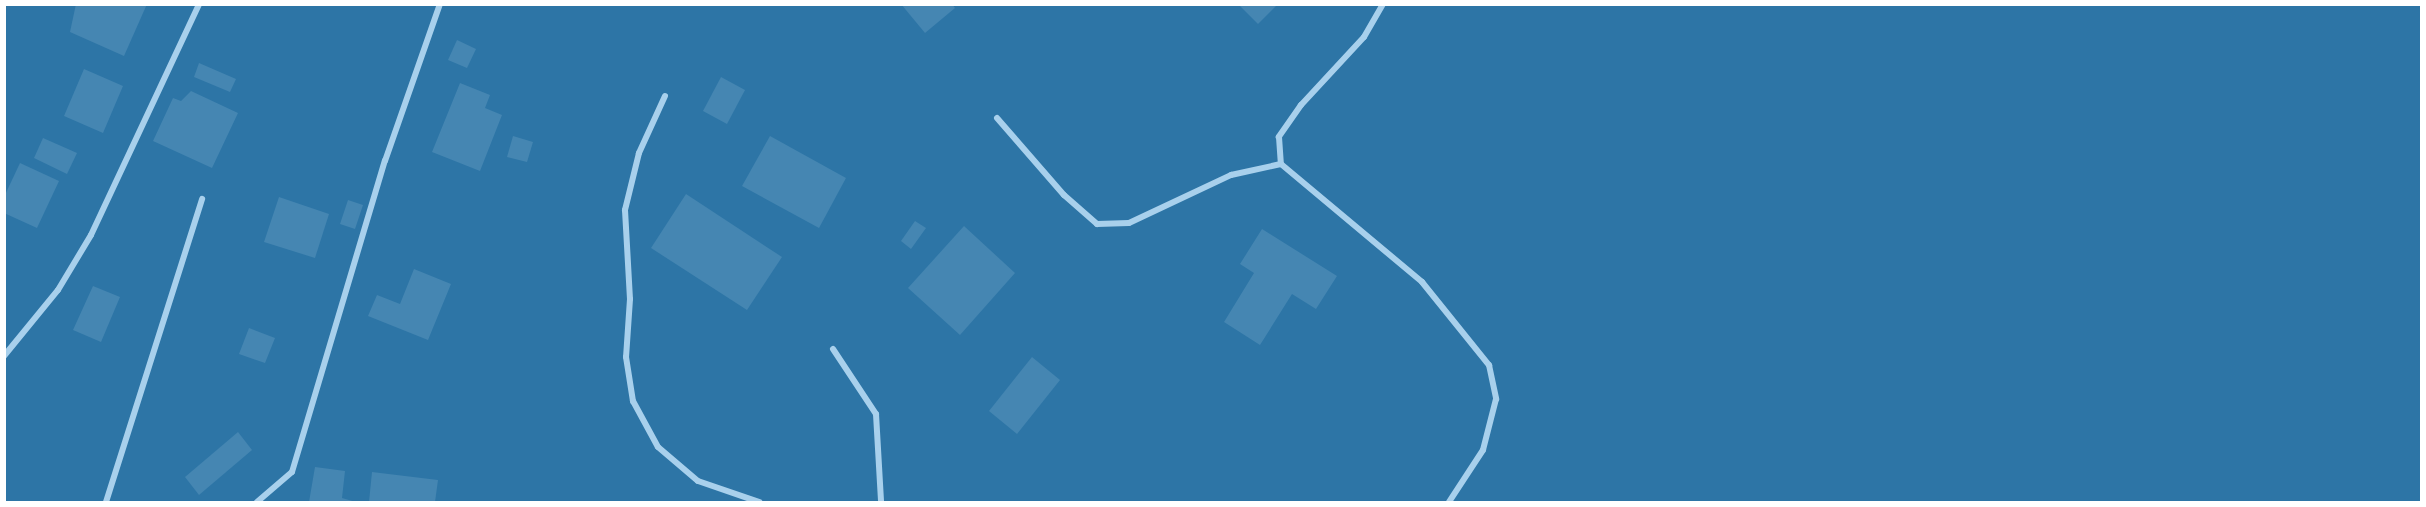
<!DOCTYPE html>
<html>
<head>
<meta charset="utf-8">
<style>
  body { margin:0 }
  #map { position:relative; width:2426px; height:507px; overflow:hidden; background:#1d5c8b; font-family:Montserrat,sans-serif }
  div>[style] { position:absolute }
  [style*='--x'] { left:calc(var(--x)*1px); top:calc(var(--y)*1px); width:calc(var(--w)*1px); rotate:calc(var(--a)*1deg) }
  .green>* { inset:0; background:#2d75a6 }
  .building>* { inset:0; background:#4586b2 }
  .minor>* { height:6px; margin:-3px; padding:0 3px; transform-origin:3px; border-radius:3px; background:#a8d0ec }
  span { translate:-50% -50%; white-space:nowrap; text-align:center; line-height:1.15; -webkit-text-stroke:6px #1d5c8b; paint-order:stroke }
  .frame { position:absolute; inset:0; border:6px solid #fff; pointer-events:none }
</style>
</head>
<body>
<div id="map">
  <div class="green">
    <i style="clip-path:polygon(5px 5px,2421px 5px,2421px 502px,5px 502px)"></i>
  </div>
  <div class="building">
    <i style="clip-path:polygon(76px 4px,147px 4px,124px 56px,70px 32px)"></i>
    <i style="clip-path:polygon(901px 4px,952px 4px,955px 8px,925px 33px)"></i>
    <i style="clip-path:polygon(1238px 4px,1278px 4px,1258px 24px)"></i>
    <i style="clip-path:polygon(457px 40px,476px 49px,467px 68px,448px 60px)"></i>
    <i style="clip-path:polygon(199px 63px,236px 79px,230px 92px,194px 77px)"></i>
    <i style="clip-path:polygon(84px 69px,123px 86px,103px 133px,64px 116px)"></i>
    <i style="clip-path:polygon(721px 77px,745px 90px,727px 124px,703px 111px)"></i>
    <i style="clip-path:polygon(460px 83px,490px 95px,485px 108px,502px 115px,480px 171px,432px 152px)"></i>
    <i style="clip-path:polygon(191px 91px,238px 113px,212px 168px,153px 141px,173px 98px,181px 101px)"></i>
    <i style="clip-path:polygon(513px 136px,533px 142px,527px 162px,507px 157px)"></i>
    <i style="clip-path:polygon(770px 136px,846px 178px,819px 228px,742px 186px)"></i>
    <i style="clip-path:polygon(43px 138px,77px 153px,67px 174px,34px 158px)"></i>
    <i style="clip-path:polygon(20px 163px,59px 181px,37px 228px,4px 213px,4px 197px)"></i>
    <i style="clip-path:polygon(686px 194px,782px 257px,747px 310px,651px 248px)"></i>
    <i style="clip-path:polygon(279px 197px,329px 214px,315px 258px,264px 242px)"></i>
    <i style="clip-path:polygon(348px 200px,363px 205px,355px 229px,340px 224px)"></i>
    <i style="clip-path:polygon(915px 221px,926px 228px,911px 249px,901px 241px)"></i>
    <i style="clip-path:polygon(964px 226px,1015px 273px,960px 335px,908px 288px)"></i>
    <i style="clip-path:polygon(1262px 229px,1337px 276px,1316px 309px,1292px 294px,1260px 345px,1224px 322px,1254px 273px,1240px 264px)"></i>
    <i style="clip-path:polygon(414px 269px,451px 284px,428px 340px,368px 316px,377px 295px,400px 304px)"></i>
    <i style="clip-path:polygon(93px 286px,120px 297px,101px 342px,73px 330px)"></i>
    <i style="clip-path:polygon(249px 328px,275px 338px,265px 363px,239px 354px)"></i>
    <i style="clip-path:polygon(1032px 357px,1060px 380px,1017px 434px,989px 411px)"></i>
    <i style="clip-path:polygon(238px 432px,252px 450px,199px 495px,185px 477px)"></i>
    <i style="clip-path:polygon(315px 467px,345px 471px,342px 498px,356px 502px,309px 502px)"></i>
    <i style="clip-path:polygon(372px 472px,438px 480px,435px 502px,369px 502px)"></i>
  </div>
  <div class="minor">
    <i style="--x:1383;--y:4;--w:38;--a:120"></i>
    <i style="--x:1364;--y:37;--w:93;--a:132.8"></i>
    <i style="--x:1301;--y:105;--w:39;--a:125"></i>
    <i style="--x:1279;--y:137;--w:27;--a:86"></i>
    <i style="--x:1281;--y:164;--w:184;--a:39.9"></i>
    <i style="--x:1422;--y:282;--w:107;--a:51.1"></i>
    <i style="--x:1489;--y:365;--w:35;--a:78"></i>
    <i style="--x:1496;--y:399;--w:53;--a:104.3"></i>
    <i style="--x:1483;--y:450;--w:62;--a:123.2"></i>
    <i style="--x:665;--y:96;--w:63;--a:114.5"></i>
    <i style="--x:639;--y:153;--w:59;--a:103.8"></i>
    <i style="--x:625;--y:210;--w:89;--a:86.8"></i>
    <i style="--x:630;--y:299;--w:58;--a:93.9"></i>
    <i style="--x:626;--y:357;--w:45;--a:81"></i>
    <i style="--x:633;--y:401;--w:52;--a:61.5"></i>
    <i style="--x:658;--y:447;--w:52;--a:40.4"></i>
    <i style="--x:698;--y:481;--w:65;--a:19"></i>
    <i style="--x:997;--y:118;--w:102;--a:49"></i>
    <i style="--x:1064;--y:195;--w:44;--a:41.3"></i>
    <i style="--x:1097;--y:224;--w:32;--a:-2"></i>
    <i style="--x:1129;--y:223;--w:113;--a:-25.2"></i>
    <i style="--x:1231;--y:175;--w:51;--a:-12.4"></i>
    <i style="--x:833;--y:349;--w:78;--a:56.5"></i>
    <i style="--x:876;--y:414;--w:88;--a:86.7"></i>
    <i style="--x:4;--y:356;--w:85;--a:-50.7"></i>
    <i style="--x:58;--y:290;--w:64;--a:-59"></i>
    <i style="--x:91;--y:235;--w:255;--a:-64.9"></i>
    <i style="--x:106;--y:502;--w:318;--a:-72.4"></i>
    <i style="--x:257;--y:502;--w:46;--a:-40.6"></i>
    <i style="--x:292;--y:472;--w:325;--a:-73.4"></i>
    <i style="--x:385;--y:161;--w:166;--a:-70.7"></i>
  </div>
  <div class="frame"></div>
</div>
</body>
</html>
